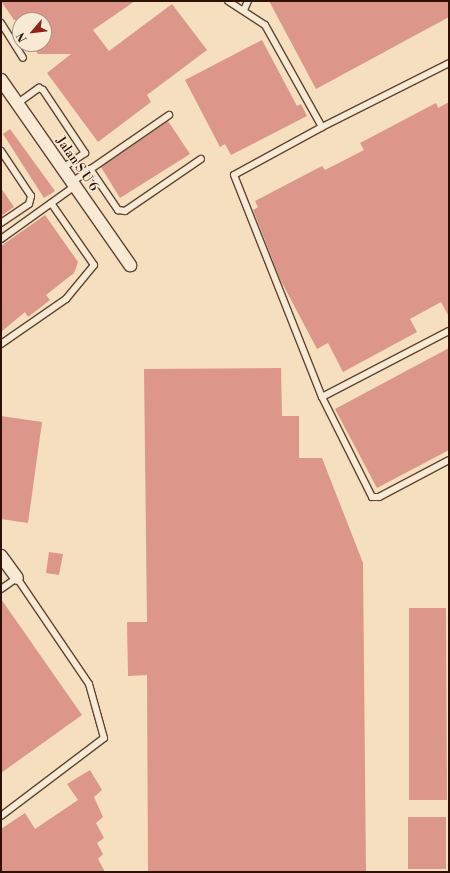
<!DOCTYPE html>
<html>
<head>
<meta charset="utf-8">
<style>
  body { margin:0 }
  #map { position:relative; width:450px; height:873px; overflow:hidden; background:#f6dfbf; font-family:"Libre Bodoni",serif }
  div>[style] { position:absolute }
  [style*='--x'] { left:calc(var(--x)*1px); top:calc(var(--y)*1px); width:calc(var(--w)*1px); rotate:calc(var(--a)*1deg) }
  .building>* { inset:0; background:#dd968a }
  .roads { filter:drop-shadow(1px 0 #604433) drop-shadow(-1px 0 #604433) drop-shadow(0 1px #604433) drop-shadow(0 -1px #604433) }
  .service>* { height:6px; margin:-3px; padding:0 3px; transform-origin:3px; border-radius:3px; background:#f9ead5 }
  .minor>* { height:12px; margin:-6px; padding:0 6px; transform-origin:6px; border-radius:6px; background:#f9ead5 }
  span { translate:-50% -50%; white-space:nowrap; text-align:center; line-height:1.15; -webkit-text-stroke:3.5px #f9ead5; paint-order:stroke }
  .street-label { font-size:13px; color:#2e1104 }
  .frame { position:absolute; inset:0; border:2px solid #2e1104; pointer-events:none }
  .north { position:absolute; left:12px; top:12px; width:40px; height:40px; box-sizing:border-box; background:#f9ead5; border:1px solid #a89381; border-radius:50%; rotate:242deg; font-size:11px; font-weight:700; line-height:16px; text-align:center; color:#2e1104 }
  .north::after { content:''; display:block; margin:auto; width:14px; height:18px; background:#8f2418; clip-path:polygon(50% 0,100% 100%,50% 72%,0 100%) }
</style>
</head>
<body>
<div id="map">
  <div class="building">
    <i style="clip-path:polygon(1px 1px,135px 1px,93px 30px,109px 51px,172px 4px,207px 50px,147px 95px,151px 102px,98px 142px,47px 73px,71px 54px,38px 54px,31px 44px,44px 44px,44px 20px,14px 20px)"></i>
    <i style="clip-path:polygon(269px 1px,449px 1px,449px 17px,316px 89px)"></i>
    <i style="clip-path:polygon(262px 40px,297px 106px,301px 104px,307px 116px,231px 155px,225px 144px,220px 147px,185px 80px)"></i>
    <i style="clip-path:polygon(449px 102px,449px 317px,441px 302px,410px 319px,417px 332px,343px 372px,328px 343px,317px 349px,280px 279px,253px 210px,258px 207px,255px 201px,322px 166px,325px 170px,364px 150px,360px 143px,436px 103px,438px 108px)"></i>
    <i style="clip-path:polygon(168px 121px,190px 154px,120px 198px,101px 167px)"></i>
    <i style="clip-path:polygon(10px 129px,55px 191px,44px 198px,3px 134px)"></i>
    <i style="clip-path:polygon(1px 188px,14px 207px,1px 216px)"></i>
    <i style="clip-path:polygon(45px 215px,78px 262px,74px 273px,46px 295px,50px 300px,28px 317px,25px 312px,1px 332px,1px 246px)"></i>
    <i style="clip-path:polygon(449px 348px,449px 450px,377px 488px,335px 409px)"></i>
    <i style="clip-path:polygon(281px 368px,282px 416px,299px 416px,299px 458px,322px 458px,363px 563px,366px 872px,148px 872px,147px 675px,128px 676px,127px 622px,147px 622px,144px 369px)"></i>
    <i style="clip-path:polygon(1px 416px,42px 422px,28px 523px,1px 519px)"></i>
    <i style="clip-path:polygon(49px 552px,63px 554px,59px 575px,46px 573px)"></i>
    <i style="clip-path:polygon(1px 599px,82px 715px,1px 773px)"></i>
    <i style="clip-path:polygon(409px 608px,446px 608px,447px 800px,409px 800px)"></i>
    <i style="clip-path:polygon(90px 770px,102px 790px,94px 797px,103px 817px,96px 823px,104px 838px,97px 843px,103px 854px,98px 859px,105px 872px,1px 872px,1px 829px,25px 813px,35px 829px,78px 800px,67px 784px)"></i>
    <i style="clip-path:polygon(408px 817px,446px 817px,446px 869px,408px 869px)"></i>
  </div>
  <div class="roads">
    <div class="service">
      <i style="--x:228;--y:1;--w:44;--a:33"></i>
      <i style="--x:265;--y:25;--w:117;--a:60.8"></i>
      <i style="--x:322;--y:127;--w:100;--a:151.4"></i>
      <i style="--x:234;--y:175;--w:239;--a:68.4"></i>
      <i style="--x:322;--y:397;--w:112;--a:63.4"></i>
      <i style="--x:372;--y:497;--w:7;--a:0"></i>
      <i style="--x:379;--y:497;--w:79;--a:-27.9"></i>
      <i style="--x:244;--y:10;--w:10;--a:-66"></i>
      <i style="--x:1;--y:23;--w:41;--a:57.8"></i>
      <i style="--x:18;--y:103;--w:26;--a:-36"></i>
      <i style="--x:39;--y:88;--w:4;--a:27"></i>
      <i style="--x:43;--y:90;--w:76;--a:56.3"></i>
      <i style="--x:85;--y:153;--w:27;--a:146"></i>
      <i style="--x:322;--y:127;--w:142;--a:-26.7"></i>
      <i style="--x:1;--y:151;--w:54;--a:56.3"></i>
      <i style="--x:31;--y:196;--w:8;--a:104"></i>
      <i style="--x:29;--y:204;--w:34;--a:146"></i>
      <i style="--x:90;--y:169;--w:50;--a:55.7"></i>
      <i style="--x:118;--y:210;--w:7;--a:8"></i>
      <i style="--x:125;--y:211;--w:92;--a:-34.4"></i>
      <i style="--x:72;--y:182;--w:118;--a:-34.6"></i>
      <i style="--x:1;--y:239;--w:91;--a:-35.6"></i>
      <i style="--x:1;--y:344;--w:79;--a:-34.7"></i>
      <i style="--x:66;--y:299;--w:44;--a:-50.5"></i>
      <i style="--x:94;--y:265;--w:75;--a:-124.7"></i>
      <i style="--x:322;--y:397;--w:143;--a:-27.5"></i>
      <i style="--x:1;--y:589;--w:19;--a:-35"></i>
      <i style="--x:17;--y:578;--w:128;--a:55.8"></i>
      <i style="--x:89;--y:684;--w:56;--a:74.5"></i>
      <i style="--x:104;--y:738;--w:129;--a:142.9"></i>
    </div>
    <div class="minor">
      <i style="--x:1;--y:80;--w:226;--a:55.1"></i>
      <i style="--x:1;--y:556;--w:27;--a:54"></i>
    </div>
  </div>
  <div class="street-label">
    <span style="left:77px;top:164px;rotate:55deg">Jalan S U 6</span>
  </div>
  <div class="frame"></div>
  <div class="north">N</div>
</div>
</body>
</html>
